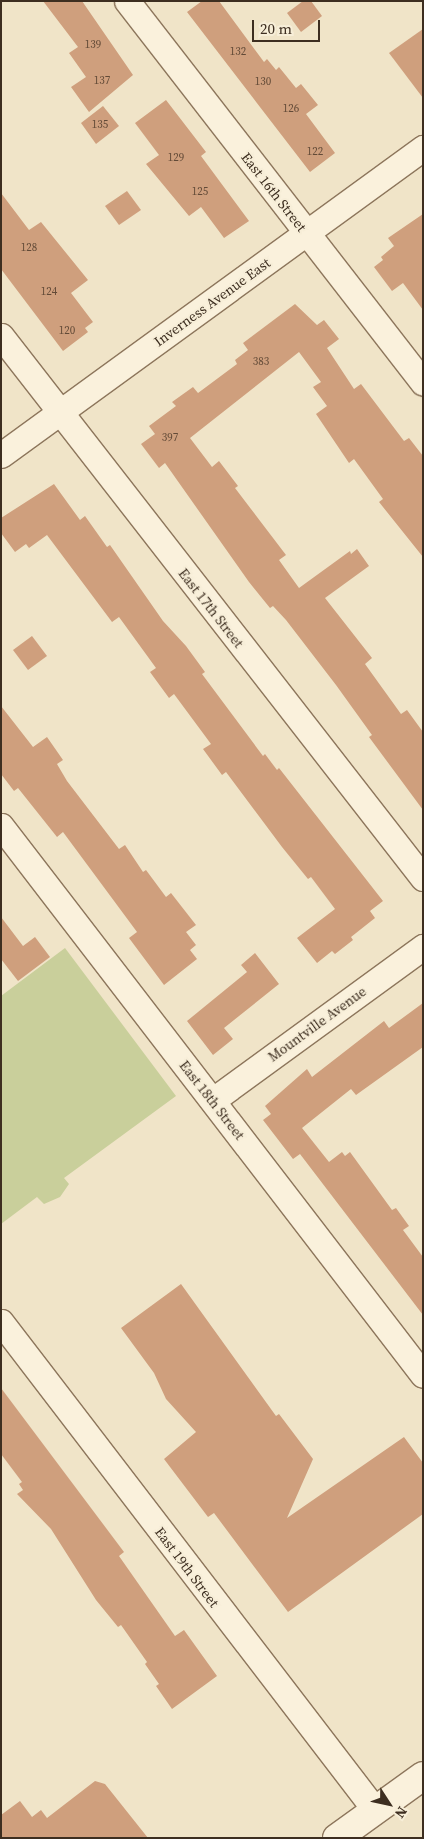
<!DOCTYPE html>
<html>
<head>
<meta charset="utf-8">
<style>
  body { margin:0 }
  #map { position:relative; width:424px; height:1839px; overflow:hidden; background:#f0e4c8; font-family:"Source Serif 4",serif }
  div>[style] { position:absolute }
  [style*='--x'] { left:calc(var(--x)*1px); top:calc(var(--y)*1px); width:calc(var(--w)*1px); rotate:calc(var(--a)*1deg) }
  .green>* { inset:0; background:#c9cf9b }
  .building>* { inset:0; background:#cf9f7d }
  .roads { filter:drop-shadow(1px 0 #8d765c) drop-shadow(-1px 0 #8d765c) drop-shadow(0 1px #8d765c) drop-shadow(0 -1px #8d765c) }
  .minor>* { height:25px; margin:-12.5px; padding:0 12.5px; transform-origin:12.5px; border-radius:12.5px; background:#faf1dc }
  .secondary>* { height:28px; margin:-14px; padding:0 14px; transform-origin:14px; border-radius:14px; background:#faf1dc }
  span { translate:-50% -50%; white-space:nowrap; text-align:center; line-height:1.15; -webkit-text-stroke:4px #f7eed8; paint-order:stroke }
  .number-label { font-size:11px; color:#624a37 }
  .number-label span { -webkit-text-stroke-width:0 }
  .street-label { font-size:14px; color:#3d2e20 }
  .frame { position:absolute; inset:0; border:2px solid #3d2e20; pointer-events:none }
  .north { position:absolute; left:364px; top:1779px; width:50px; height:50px; -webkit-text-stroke:4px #f7eed8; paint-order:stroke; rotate:125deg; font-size:14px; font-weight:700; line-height:20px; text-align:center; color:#3d2e20 }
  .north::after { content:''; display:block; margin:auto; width:18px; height:22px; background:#3d2e20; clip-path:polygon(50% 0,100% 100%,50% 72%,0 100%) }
  .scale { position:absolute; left:252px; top:20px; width:68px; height:22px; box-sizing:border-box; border:2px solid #3d2e20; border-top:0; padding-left:6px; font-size:15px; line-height:18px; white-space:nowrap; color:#3d2e20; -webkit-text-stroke:4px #f7eed8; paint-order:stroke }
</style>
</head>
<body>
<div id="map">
  <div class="green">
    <i style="clip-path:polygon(65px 948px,176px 1096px,64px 1178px,69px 1184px,60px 1197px,44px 1204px,37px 1197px,1px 1224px,1px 996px)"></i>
  </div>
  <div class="building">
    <i style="clip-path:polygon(43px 1px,82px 1px,133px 75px,89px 112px,71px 87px,86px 77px,69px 53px,78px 47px)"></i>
    <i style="clip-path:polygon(202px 1px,219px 1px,264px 62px,267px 59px,276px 70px,279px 67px,296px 88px,301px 84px,318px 105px,306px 114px,335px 153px,310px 172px,187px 12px)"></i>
    <i style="clip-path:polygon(303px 1px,311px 1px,322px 16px,301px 32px,287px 13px)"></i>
    <i style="clip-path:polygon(423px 29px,423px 98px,389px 53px)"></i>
    <i style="clip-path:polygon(166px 100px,206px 152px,201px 156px,249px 221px,224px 238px,201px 207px,189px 216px,146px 164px,159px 155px,135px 123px)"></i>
    <i style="clip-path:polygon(103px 106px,119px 126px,96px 144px,81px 123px)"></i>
    <i style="clip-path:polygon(127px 191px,141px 210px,119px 225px,105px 206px)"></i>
    <i style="clip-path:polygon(1px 193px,29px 230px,41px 222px,88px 280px,71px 293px,93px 322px,85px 328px,88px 332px,63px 351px,1px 269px)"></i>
    <i style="clip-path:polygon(423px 214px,423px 310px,403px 283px,392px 291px,374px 267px,383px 260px,381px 257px,394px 246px,388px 238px)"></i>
    <i style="clip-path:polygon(295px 304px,317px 325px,324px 320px,339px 339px,327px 348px,354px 389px,361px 384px,404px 441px,409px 438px,423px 456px,423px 557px,379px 502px,383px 499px,354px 459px,349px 463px,316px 414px,327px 406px,313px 387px,321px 382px,299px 352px,190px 438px,212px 467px,219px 461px,238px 486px,235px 488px,286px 555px,279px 560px,299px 588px,350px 551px,351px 554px,357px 549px,369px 566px,325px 598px,372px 658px,365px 664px,401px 714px,407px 710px,423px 732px,423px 810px,369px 737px,372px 735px,336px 685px,286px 620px,273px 606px,270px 608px,249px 582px,165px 463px,159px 468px,141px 444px,155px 434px,149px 426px,176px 406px,172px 402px,193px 387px,198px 393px,237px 364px,235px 360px,248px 350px,243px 343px)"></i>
    <i style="clip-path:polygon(54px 484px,80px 520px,85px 516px,107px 547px,110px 545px,163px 621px,186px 646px,205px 672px,202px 674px,263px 756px,265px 754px,277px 770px,279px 768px,383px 901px,370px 911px,375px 918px,351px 937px,353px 940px,335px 954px,332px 951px,317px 963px,297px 938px,335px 909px,311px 877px,308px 879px,282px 847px,226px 772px,222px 775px,203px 749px,211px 744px,174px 694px,169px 698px,150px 672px,156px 668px,119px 617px,112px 622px,47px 535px,29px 548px,26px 544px,15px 552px,1px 533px,1px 518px)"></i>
    <i style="clip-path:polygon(32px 636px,47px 656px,28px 670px,13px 650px)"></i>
    <i style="clip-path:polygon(1px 706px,33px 747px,47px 737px,63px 760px,57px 764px,67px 781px,119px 849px,125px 845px,143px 872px,146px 870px,166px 897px,171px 893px,196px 925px,186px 932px,196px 945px,190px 950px,197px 959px,164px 985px,129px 938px,137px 932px,63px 832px,57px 837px,18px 788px,14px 791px,1px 774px)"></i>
    <i style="clip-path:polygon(1px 917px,23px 946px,35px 937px,50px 957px,18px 981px,1px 959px)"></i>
    <i style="clip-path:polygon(255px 953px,279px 984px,224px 1028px,233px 1039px,213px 1055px,187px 1021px,247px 972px,241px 965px)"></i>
    <i style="clip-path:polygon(423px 1003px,423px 1047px,356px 1095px,351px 1089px,302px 1128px,329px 1162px,342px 1152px,345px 1156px,350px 1152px,392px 1210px,396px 1208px,409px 1226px,403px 1230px,423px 1257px,423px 1315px,300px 1154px,293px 1159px,263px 1120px,271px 1114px,265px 1106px,307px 1069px,312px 1077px,384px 1021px,389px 1028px)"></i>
    <i style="clip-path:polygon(181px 1284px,276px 1416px,279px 1414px,313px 1459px,287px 1518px,404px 1437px,423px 1463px,423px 1514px,288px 1612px,214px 1513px,208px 1517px,164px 1459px,196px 1432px,166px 1399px,154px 1373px,121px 1328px)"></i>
    <i style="clip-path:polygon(1px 1388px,124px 1552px,119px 1556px,175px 1636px,184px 1630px,217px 1676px,172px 1709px,156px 1686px,159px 1684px,145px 1664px,147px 1662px,121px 1625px,118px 1627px,96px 1600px,51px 1529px,17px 1494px,23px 1490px,19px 1484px,22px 1482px,1px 1454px)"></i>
    <i style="clip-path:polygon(95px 1781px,105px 1784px,148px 1838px,1px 1838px,1px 1815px,20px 1801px,32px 1817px,41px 1810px,47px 1818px)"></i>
  </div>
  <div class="roads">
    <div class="minor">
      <i style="--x:127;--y:1;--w:483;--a:52.2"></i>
      <i style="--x:1;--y:336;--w:687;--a:52.1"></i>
      <i style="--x:1;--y:455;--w:522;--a:-36.04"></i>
      <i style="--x:1;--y:826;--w:692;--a:52.45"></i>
      <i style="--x:213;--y:1100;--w:260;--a:-36.1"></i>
      <i style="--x:1;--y:1322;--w:615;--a:52.53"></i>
    </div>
    <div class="secondary">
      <i style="--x:337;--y:1838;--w:106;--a:-35.8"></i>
    </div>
  </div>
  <div class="number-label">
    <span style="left:93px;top:45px">139</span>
    <span style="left:238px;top:52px">132</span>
    <span style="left:102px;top:81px">137</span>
    <span style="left:263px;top:82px">130</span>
    <span style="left:291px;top:109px">126</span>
    <span style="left:100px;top:125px">135</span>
    <span style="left:315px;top:152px">122</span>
    <span style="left:176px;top:158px">129</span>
    <span style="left:200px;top:192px">125</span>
    <span style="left:29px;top:248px">128</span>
    <span style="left:49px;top:292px">124</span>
    <span style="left:67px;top:331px">120</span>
    <span style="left:261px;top:362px">383</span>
    <span style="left:170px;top:438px">397</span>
  </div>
  <div class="street-label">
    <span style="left:274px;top:192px;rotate:52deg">East 16th Street</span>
    <span style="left:212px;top:302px;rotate:-36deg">Inverness Avenue East</span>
    <span style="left:211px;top:608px;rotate:52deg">East 17th Street</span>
    <span style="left:317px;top:1024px;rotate:-36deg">Mountville Avenue</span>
    <span style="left:212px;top:1100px;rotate:52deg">East 18th Street</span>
    <span style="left:187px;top:1567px;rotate:53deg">East 19th Street</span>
  </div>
  <div class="frame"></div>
  <div class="north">N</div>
  <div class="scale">20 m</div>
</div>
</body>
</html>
